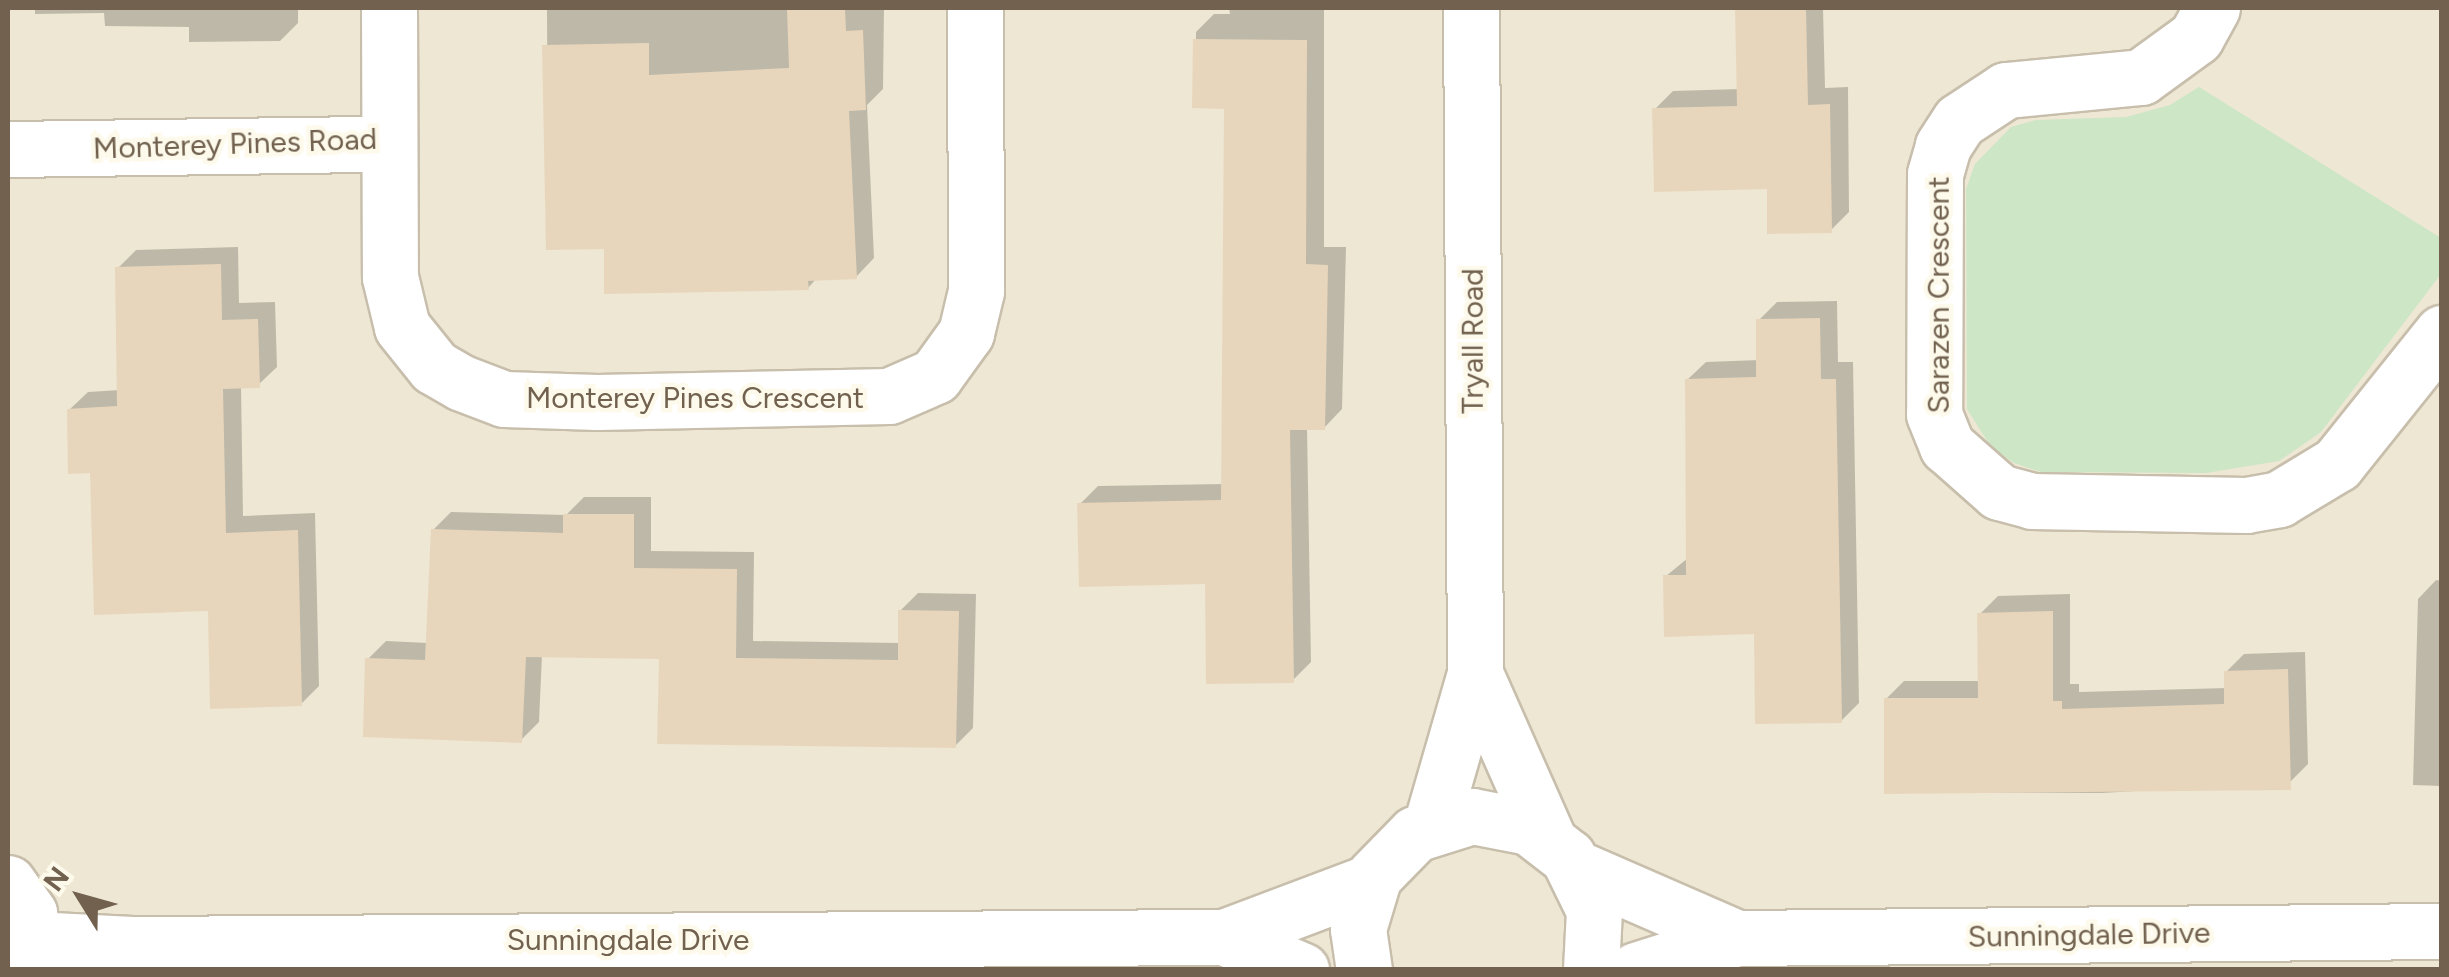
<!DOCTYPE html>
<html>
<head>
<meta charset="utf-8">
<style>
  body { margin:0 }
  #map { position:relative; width:2449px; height:977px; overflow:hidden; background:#faf6e6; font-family:Figtree,sans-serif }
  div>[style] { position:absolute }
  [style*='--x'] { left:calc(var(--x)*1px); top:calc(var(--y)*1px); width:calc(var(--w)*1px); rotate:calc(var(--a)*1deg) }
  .residential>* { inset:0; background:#eee7d3 }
  .green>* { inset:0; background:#cde6c6 }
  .shadow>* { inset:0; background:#0003 }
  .building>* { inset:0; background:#e8d6bc }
  .roads { filter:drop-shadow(2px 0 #c8beac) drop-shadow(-2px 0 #c8beac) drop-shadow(0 2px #c8beac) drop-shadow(0 -2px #c8beac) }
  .minor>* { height:55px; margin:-27.5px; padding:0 27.5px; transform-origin:27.5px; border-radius:27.5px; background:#fff }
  span { translate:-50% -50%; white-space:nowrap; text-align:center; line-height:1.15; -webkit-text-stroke:9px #fdfaec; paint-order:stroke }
  .street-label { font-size:30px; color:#71614e }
  .frame { position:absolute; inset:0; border:10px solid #71614e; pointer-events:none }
  .north { position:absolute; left:30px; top:847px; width:100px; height:100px; -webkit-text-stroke:8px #fdfaec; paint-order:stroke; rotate:307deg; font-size:28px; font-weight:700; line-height:40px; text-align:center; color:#71614e }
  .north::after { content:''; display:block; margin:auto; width:35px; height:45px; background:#71614e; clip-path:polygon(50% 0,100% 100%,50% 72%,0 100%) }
</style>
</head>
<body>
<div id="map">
  <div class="residential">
    <i style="clip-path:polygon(8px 8px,2441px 8px,2441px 969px,8px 969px)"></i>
  </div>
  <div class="green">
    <i style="clip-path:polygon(2199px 87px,2441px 238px,2441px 274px,2321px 432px,2279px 461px,2206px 473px,2041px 472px,2014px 463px,1991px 447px,1967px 409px,1966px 189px,1975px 164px,2011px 127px,2036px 120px,2126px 117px,2170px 105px)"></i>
  </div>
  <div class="shadow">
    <i style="clip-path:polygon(35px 8px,298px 8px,298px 23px,280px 41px,189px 42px,189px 27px,105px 26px,104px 13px,35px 14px)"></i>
    <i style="clip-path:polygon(547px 8px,884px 8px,883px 89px,867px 105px,874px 258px,856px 277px,817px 278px,808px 288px,606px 247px,548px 247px)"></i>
    <i style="clip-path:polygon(1229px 8px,1324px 8px,1324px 247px,1346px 247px,1342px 409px,1324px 428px,1307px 427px,1311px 662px,1293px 680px,1207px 581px,1080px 504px,1098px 486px,1224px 484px,1226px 106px,1195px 105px,1196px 32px,1214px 14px,1230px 14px)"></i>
    <i style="clip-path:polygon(1738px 8px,1823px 8px,1825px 88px,1848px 87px,1849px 212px,1831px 230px,1655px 109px,1673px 91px,1740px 89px)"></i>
    <i style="clip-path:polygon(238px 247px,239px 303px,275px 302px,277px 367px,258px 385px,241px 386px,243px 516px,315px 513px,319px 686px,301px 704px,210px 609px,69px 410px,88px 392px,120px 390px,118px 268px,136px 250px)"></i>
    <i style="clip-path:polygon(1837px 301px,1838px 362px,1853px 362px,1859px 703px,1841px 721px,1756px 631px,1666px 576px,1688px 558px,1687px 380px,1706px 362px,1759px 360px,1759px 320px,1777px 302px)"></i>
    <i style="clip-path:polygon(584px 497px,651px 497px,651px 551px,754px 552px,753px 641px,900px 643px,900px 611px,918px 593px,976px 594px,973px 728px,955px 746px,661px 656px,542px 655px,539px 722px,521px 740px,368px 659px,386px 641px,428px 643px,433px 530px,451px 512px,566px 515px)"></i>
    <i style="clip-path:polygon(2436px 580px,2442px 581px,2442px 786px,2413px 785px,2418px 599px)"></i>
    <i style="clip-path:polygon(2070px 594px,2070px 684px,2079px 684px,2079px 692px,2227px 688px,2226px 672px,2244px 654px,2305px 652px,2308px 764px,2290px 782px,2102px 793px,1887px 792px,1886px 699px,1904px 681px,1980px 681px,1980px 614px,1998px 596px)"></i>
  </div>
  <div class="building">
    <i style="clip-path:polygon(787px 8px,845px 8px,846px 31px,863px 30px,866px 110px,849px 111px,857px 279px,808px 281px,809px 290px,604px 294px,604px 249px,546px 250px,542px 45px,649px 43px,649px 75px,789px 68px)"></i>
    <i style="clip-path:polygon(1735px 8px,1806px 8px,1808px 105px,1830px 104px,1832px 233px,1767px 234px,1767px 189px,1654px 192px,1652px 108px,1737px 106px)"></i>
    <i style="clip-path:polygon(1193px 39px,1307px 40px,1306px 264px,1328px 265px,1325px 430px,1290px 430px,1294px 683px,1206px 684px,1205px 584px,1079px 587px,1077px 503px,1221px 500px,1224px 109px,1192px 108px)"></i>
    <i style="clip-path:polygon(221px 264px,222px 320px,258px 319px,260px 388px,223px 389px,226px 533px,298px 530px,302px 706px,210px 709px,208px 611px,94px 615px,90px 473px,68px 474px,67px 409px,117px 406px,115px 267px)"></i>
    <i style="clip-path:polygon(1820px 318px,1821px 379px,1836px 379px,1842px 723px,1755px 724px,1754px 634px,1664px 637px,1663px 575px,1686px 575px,1685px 379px,1756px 377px,1756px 319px)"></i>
    <i style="clip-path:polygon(563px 514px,634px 514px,634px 568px,737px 569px,736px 658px,898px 660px,898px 610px,959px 611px,956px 748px,657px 744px,659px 659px,526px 657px,522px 743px,363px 737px,365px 658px,425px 660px,431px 529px,563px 533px)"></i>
    <i style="clip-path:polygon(2053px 611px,2053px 701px,2062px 701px,2062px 709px,2224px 704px,2224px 671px,2288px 669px,2291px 790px,1884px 794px,1884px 698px,1978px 698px,1977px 613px)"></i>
  </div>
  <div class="roads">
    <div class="minor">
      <i style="--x:389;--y:8;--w:269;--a:89.8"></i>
      <i style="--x:390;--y:277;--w:51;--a:76.5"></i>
      <i style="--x:402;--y:327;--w:51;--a:51.3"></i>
      <i style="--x:434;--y:367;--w:32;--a:30"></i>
      <i style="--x:462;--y:383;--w:45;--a:20.9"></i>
      <i style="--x:504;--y:399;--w:93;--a:1.8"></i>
      <i style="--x:597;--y:402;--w:292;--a:-1.2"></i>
      <i style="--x:889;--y:396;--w:50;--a:-23.5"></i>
      <i style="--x:935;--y:376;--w:53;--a:-54.2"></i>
      <i style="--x:966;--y:333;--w:43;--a:-76.6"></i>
      <i style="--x:976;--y:291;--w:283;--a:-90.2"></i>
      <i style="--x:2212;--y:8;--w:33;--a:119"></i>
      <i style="--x:2196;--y:37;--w:68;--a:144"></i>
      <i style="--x:2141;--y:77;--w:136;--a:174.5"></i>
      <i style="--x:2006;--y:90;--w:56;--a:146.6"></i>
      <i style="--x:1959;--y:121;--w:30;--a:123"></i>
      <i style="--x:1943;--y:146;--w:29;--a:106"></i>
      <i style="--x:1935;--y:174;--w:240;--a:90.2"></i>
      <i style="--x:1934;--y:414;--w:35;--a:68"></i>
      <i style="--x:1947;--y:446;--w:69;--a:41.5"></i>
      <i style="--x:1999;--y:492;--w:34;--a:15"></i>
      <i style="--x:2032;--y:501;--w:214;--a:1.1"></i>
      <i style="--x:2246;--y:505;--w:34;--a:-10"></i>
      <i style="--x:2279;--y:499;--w:68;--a:-31.1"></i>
      <i style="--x:2337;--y:464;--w:168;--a:-51.3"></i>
      <i style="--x:8;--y:149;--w:381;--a:-0.8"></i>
      <i style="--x:1475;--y:674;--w:180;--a:66.1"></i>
      <i style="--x:1431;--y:826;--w:158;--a:-73.9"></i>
      <i style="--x:1475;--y:674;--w:666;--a:-90.34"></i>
      <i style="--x:1576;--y:868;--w:176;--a:23.5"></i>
      <i style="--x:8;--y:883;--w:37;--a:55"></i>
      <i style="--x:29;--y:913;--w:26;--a:83"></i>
      <i style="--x:32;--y:939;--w:34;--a:113"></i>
      <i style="--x:1224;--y:937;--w:84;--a:23.2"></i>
      <i style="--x:32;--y:939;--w:100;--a:2.9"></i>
      <i style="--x:132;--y:944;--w:1092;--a:-0.37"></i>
      <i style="--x:1224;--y:937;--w:156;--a:-20.6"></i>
      <i style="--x:1364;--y:970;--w:41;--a:-98.3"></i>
      <i style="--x:1358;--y:929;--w:55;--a:-73.2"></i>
      <i style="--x:1374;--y:876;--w:59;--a:-45.7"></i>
      <i style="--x:1415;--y:834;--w:60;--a:-17.5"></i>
      <i style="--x:1472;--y:816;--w:58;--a:10.9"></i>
      <i style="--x:1529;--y:827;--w:49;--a:37.6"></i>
      <i style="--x:1568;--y:857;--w:59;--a:63.9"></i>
      <i style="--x:1594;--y:910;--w:60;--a:92.9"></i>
      <i style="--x:1636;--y:970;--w:106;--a:-17.6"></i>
      <i style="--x:1737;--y:938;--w:705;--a:-0.57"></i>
    </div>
  </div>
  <div class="street-label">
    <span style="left:235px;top:144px;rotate:-2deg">Monterey Pines Road</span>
    <span style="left:1939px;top:295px;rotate:-90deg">Sarazen Crescent</span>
    <span style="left:1473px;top:341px;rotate:-90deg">Tryall Road</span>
    <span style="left:695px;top:398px">Monterey Pines Crescent</span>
    <span style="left:2089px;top:935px;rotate:-1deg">Sunningdale Drive</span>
    <span style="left:628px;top:940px">Sunningdale Drive</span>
  </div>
  <div class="frame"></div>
  <div class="north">N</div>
</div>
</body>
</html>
